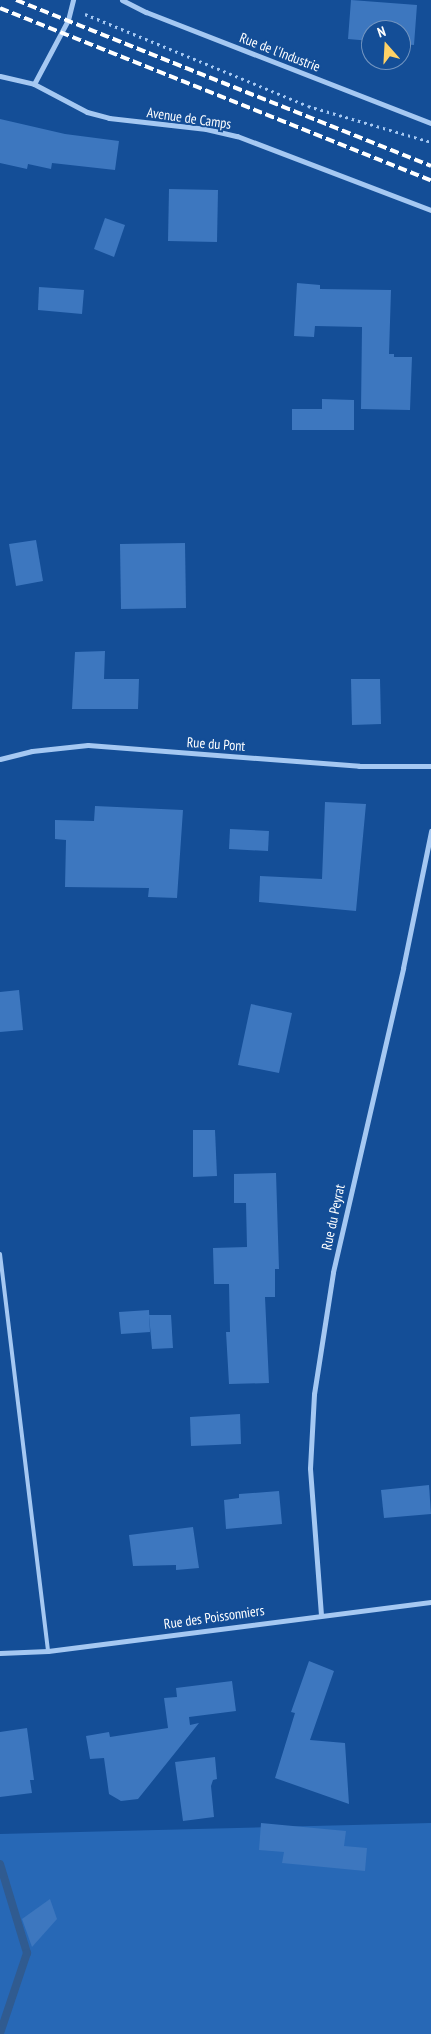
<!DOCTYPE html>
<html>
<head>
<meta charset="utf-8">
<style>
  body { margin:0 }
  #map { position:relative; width:431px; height:2034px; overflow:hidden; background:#144e97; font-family:"PT Sans Narrow",sans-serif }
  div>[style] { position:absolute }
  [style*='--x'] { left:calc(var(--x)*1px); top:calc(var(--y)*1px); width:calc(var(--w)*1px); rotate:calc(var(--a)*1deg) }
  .green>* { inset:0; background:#2768b6 }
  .stream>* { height:8px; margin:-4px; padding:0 4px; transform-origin:4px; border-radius:4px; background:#305b90 }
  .building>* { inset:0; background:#3d77bf }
  .path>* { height:3px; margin-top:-1.5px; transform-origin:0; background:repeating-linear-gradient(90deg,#a5c8f2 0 2.5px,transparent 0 6.5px) }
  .service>* { height:4px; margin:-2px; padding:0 2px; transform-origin:2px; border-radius:2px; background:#a5c8f2 }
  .minor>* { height:5px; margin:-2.5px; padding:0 2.5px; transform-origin:2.5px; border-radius:2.5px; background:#a5c8f2 }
  .rail>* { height:4px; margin-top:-2px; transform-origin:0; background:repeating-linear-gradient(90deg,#fff 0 9px,transparent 0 13px) }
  span { translate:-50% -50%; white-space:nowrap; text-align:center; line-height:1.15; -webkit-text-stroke:4px #144e97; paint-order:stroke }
  .street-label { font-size:14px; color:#fff }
  .north { position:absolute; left:361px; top:20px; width:50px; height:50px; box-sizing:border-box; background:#144e97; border:1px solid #7295c1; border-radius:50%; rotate:341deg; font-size:14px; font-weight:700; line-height:20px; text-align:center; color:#fff }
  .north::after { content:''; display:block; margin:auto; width:18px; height:22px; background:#ffd266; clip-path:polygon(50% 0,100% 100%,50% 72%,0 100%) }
</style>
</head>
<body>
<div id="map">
  <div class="green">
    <i style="clip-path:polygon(431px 1823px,431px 2034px,0 2034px,0 1834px)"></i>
  </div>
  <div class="stream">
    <i style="--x:0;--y:1864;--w:93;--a:73.1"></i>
    <i style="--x:27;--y:1953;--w:84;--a:108.6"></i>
  </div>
  <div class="building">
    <i style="clip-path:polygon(351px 0,417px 5px,414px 45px,401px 44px,401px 30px,371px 30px,371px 41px,348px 39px)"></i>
    <i style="clip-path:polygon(0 119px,65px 134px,119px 141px,115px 170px,52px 163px,51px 169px,28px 164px,27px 169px,0 163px)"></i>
    <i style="clip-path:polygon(169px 189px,218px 190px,217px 242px,168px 241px)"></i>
    <i style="clip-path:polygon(105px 218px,125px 225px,114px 257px,94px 249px)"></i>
    <i style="clip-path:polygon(297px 283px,320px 285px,320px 289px,391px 290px,389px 354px,394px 354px,394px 357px,412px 357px,410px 410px,361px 409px,362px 327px,315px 326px,314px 337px,294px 336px)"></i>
    <i style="clip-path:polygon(39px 287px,84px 290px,82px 314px,38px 310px)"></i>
    <i style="clip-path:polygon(322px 399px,354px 400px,354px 430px,292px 430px,292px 409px,322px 409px)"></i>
    <i style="clip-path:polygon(36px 540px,43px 581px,16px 586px,9px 544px)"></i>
    <i style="clip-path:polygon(185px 543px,186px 608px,121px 609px,120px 544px)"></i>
    <i style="clip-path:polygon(105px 651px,104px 679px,139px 679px,138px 709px,72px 709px,75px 652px)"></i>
    <i style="clip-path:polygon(351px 679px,380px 679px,381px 724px,352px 725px)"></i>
    <i style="clip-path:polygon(325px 802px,366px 804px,356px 911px,259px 902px,260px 876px,322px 879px)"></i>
    <i style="clip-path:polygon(95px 806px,183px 810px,177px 898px,148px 897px,149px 888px,65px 887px,66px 840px,55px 839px,55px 820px,94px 821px)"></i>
    <i style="clip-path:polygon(230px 829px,269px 831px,268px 851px,229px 849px)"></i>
    <i style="clip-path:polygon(19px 990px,23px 1030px,0 1032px,0 992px)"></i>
    <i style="clip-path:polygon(251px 1004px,292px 1013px,279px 1073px,238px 1065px)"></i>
    <i style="clip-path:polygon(193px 1130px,215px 1130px,217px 1176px,193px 1177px)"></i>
    <i style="clip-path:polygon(276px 1173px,279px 1269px,275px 1269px,275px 1297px,265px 1297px,269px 1383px,229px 1384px,226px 1332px,230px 1332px,229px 1284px,214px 1284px,213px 1248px,247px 1247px,246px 1203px,234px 1203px,234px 1174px)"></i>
    <i style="clip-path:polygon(149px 1310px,150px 1332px,121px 1334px,119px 1312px)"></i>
    <i style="clip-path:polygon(149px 1315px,171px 1315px,173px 1348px,152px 1349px)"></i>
    <i style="clip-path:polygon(240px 1414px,241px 1444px,191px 1446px,190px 1417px)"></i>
    <i style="clip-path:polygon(429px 1485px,431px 1514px,384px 1518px,381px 1490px)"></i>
    <i style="clip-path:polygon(279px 1491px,282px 1524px,226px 1529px,224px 1500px,239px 1498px,239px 1494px)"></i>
    <i style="clip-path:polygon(193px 1527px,199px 1568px,176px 1570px,176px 1565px,133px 1566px,129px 1535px)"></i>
    <i style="clip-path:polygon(309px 1661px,334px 1671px,310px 1740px,345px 1743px,349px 1804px,275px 1778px,295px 1713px,291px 1712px)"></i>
    <i style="clip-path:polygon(232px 1681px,236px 1711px,189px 1717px,190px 1725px,199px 1723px,138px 1799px,121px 1801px,109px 1794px,104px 1758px,90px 1759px,86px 1736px,109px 1732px,110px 1737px,168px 1728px,164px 1698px,177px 1697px,176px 1688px)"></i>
    <i style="clip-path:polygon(27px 1728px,34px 1780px,30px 1780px,32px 1793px,0 1797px,0 1732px)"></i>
    <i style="clip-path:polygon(215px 1757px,217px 1779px,213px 1780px,211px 1786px,214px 1817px,183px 1821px,175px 1762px)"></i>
    <i style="clip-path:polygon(261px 1823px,346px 1831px,344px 1846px,367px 1848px,365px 1871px,282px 1863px,284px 1852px,259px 1850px)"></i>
    <i style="clip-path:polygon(50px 1899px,57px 1919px,32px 1947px,22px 1919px)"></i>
  </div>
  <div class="path">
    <i style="--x:85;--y:14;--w:241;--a:22.4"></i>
    <i style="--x:308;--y:106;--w:128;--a:16.3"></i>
  </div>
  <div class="service">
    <i style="--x:0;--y:1254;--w:400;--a:83.1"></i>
  </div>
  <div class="minor">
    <i style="--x:122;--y:0;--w:27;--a:27"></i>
    <i style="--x:146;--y:12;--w:306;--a:21.3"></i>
    <i style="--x:0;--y:76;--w:35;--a:13"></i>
    <i style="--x:34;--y:84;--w:60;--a:27.8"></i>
    <i style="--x:87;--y:112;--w:23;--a:15"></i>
    <i style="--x:109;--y:118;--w:98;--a:6.5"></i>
    <i style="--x:206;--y:129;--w:32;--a:13"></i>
    <i style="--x:237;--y:136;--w:208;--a:20.9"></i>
    <i style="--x:34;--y:84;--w:72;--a:-62"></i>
    <i style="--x:68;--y:20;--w:21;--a:-76"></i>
    <i style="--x:0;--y:759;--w:33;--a:-14"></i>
    <i style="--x:32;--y:751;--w:56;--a:-6.1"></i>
    <i style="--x:88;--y:745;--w:272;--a:4.4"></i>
    <i style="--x:359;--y:766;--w:72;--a:0"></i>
    <i style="--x:321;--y:1615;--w:147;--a:-94.3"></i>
    <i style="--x:310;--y:1468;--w:74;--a:-86.9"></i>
    <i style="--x:314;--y:1394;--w:123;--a:-81.1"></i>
    <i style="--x:333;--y:1272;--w:312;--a:-77"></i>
    <i style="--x:403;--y:968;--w:140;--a:-78.4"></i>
    <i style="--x:0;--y:1653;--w:48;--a:-2.4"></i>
    <i style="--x:48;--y:1651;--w:386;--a:-7.3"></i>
  </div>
  <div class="rail">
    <i style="--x:16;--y:0;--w:447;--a:21.8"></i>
    <i style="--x:0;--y:8;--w:464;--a:21.8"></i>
  </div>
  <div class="street-label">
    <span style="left:280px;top:52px;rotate:21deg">Rue de l'Industrie</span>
    <span style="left:189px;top:118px;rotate:8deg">Avenue de Camps</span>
    <span style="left:216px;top:744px;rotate:4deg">Rue du Pont</span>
    <span style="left:333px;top:1217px;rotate:-78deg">Rue du Peyrat</span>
    <span style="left:214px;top:1617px;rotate:-8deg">Rue des Poissonniers</span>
  </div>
  <div class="north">N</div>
</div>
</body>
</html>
